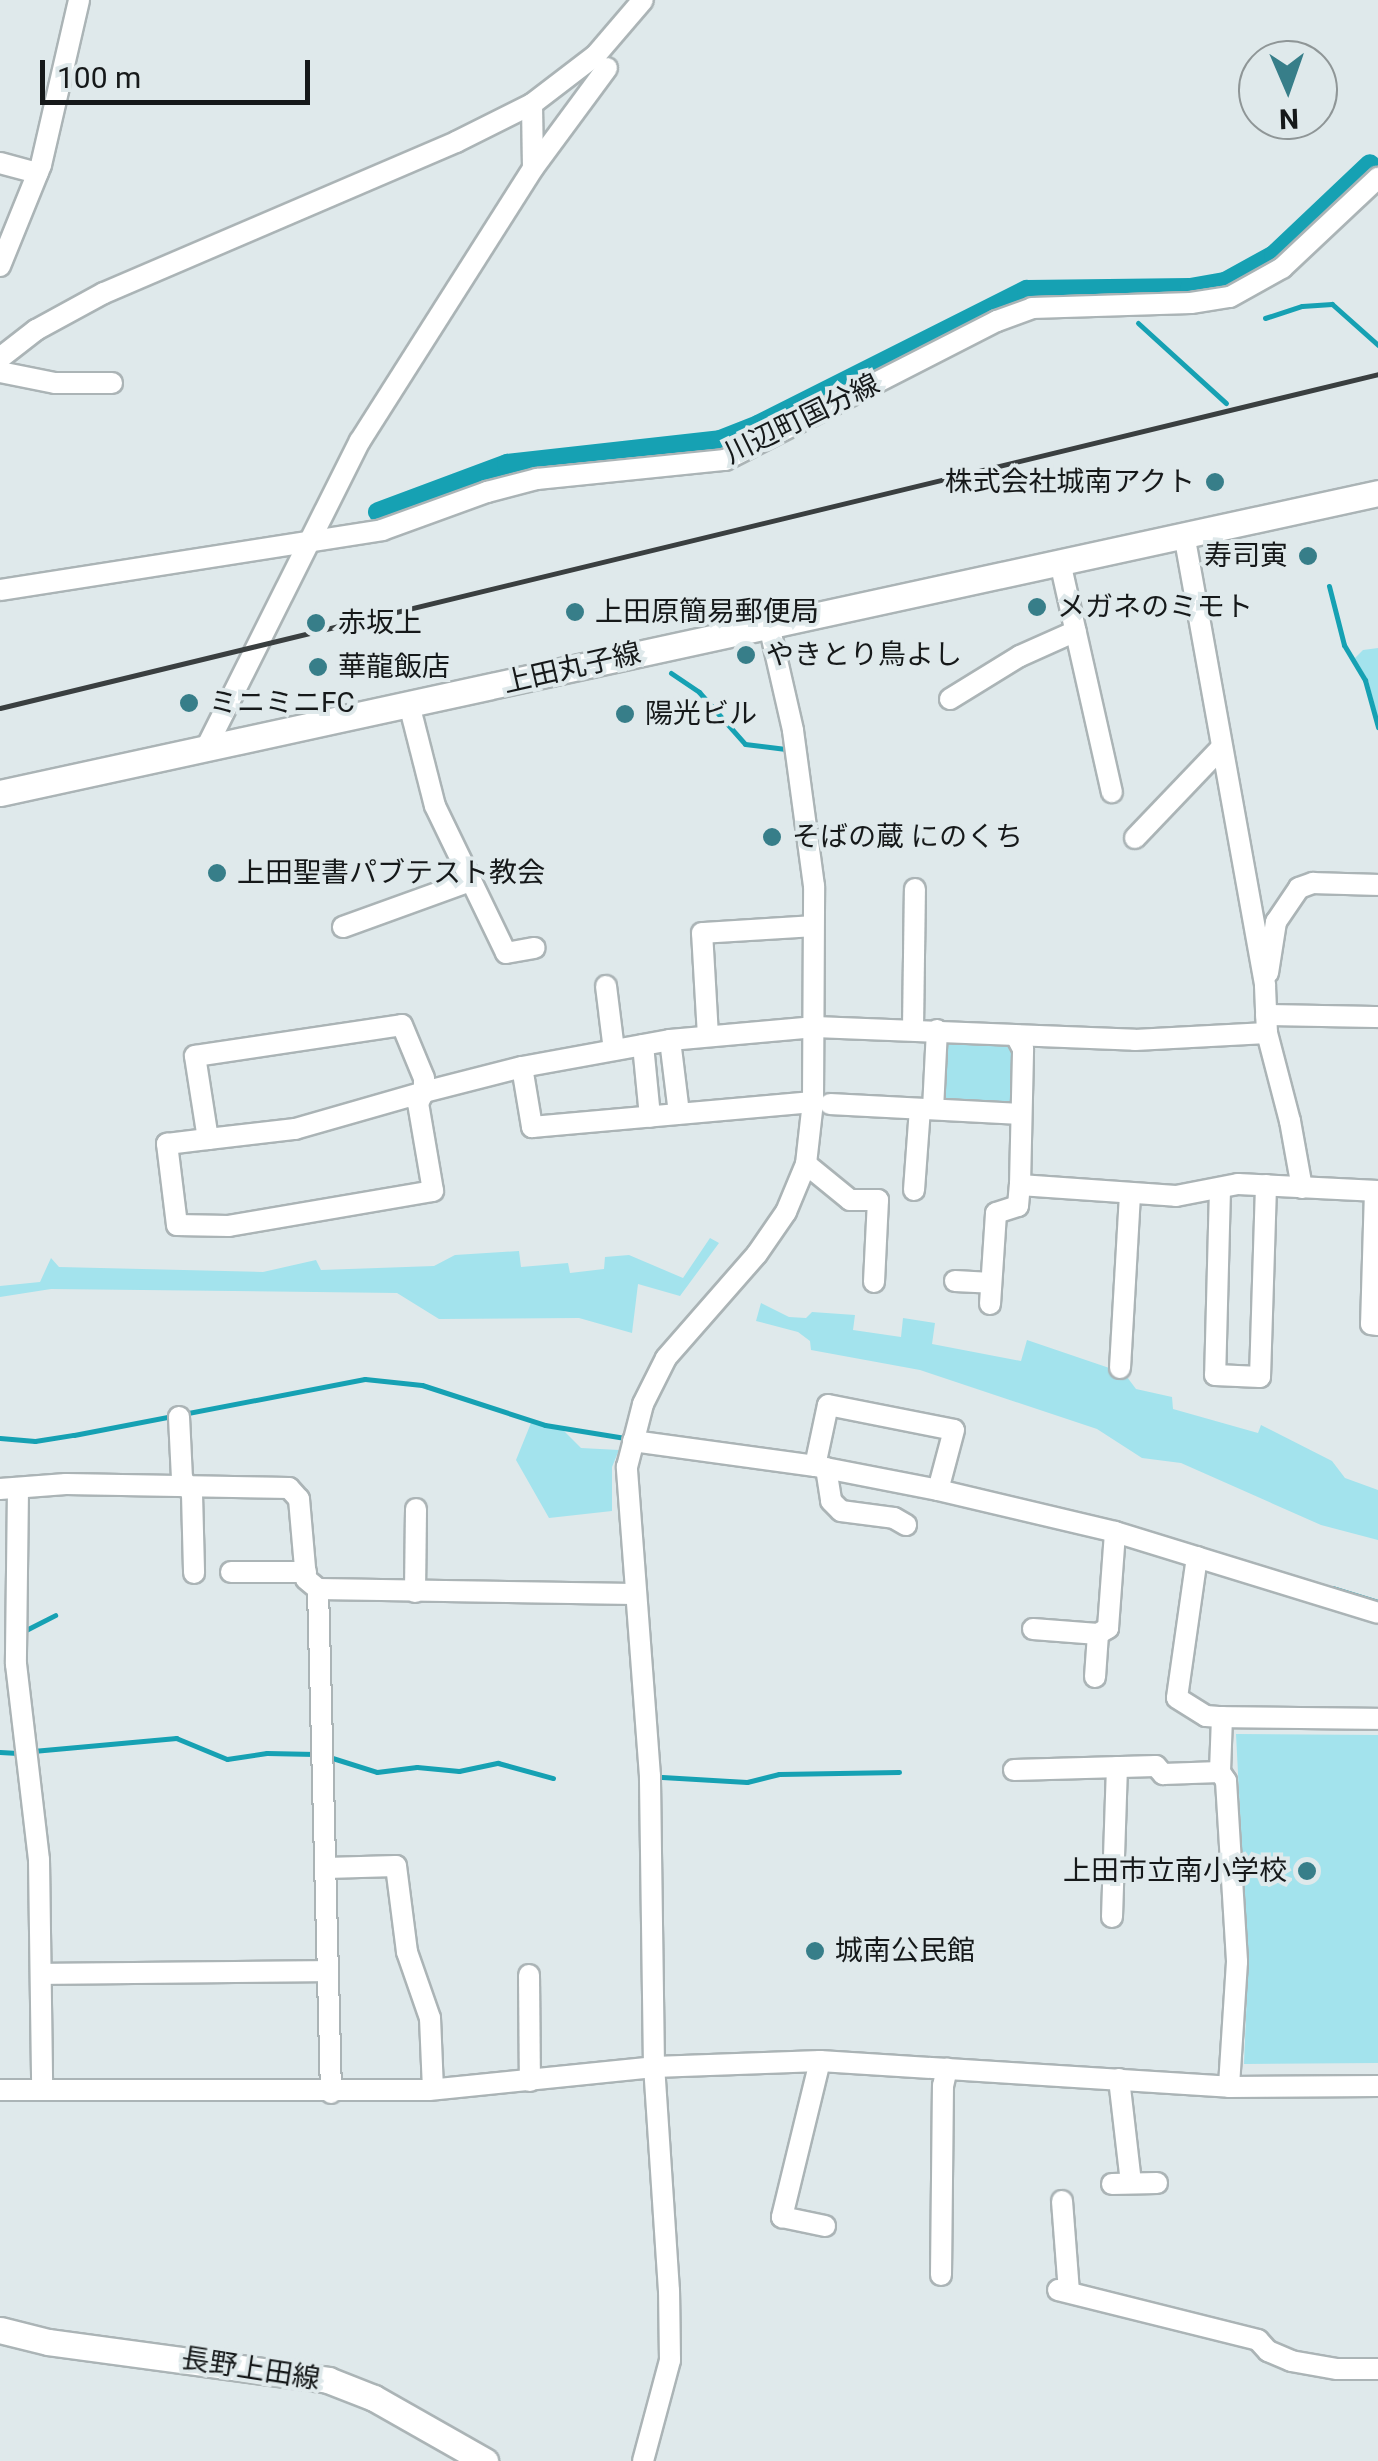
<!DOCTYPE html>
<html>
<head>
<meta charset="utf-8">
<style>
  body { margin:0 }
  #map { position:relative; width:1378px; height:2461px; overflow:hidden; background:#dfe9eb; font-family:Roboto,"Noto Sans JP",sans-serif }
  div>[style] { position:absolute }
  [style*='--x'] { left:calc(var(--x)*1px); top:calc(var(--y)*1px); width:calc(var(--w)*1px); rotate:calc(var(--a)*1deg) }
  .green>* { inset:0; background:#a3e3ed }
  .stream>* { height:5px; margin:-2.5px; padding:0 2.5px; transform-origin:2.5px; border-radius:2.5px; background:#16a1b3 }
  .canal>* { height:20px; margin:-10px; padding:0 10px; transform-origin:10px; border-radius:10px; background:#16a1b3 }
  .roads { filter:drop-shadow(2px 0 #abb4b6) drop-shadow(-2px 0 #abb4b6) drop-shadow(0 2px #abb4b6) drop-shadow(0 -2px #abb4b6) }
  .minor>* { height:20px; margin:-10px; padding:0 10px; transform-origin:10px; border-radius:10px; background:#fff }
  .major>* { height:25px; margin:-12.5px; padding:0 12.5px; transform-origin:12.5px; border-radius:12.5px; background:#fff }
  .rail>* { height:5px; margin:-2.5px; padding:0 2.5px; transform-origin:2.5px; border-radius:2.5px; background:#3a3f40 }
  .dots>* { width:28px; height:28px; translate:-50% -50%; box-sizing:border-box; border:5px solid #dfe9eb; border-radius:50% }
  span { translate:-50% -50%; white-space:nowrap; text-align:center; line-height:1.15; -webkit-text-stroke:8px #dfe9eb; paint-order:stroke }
  .street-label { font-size:28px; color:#16191a }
  .poi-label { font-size:28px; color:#16191a }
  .right { translate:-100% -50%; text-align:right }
  .left { translate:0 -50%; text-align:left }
  .north { position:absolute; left:1238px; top:40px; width:100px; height:100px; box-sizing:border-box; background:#dfe9eb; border:2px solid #8f9697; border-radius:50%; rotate:178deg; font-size:28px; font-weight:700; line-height:40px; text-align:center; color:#16191a }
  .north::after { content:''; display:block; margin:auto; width:35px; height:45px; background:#377e89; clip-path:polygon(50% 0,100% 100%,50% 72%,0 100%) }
  .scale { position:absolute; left:40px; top:60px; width:270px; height:45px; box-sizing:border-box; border:5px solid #16191a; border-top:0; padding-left:12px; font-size:30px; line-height:35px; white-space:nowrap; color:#16191a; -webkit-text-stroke:8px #dfe9eb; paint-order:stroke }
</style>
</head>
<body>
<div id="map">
  <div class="green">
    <i style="clip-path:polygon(1378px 648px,1378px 718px,1368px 680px,1355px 658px,1363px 650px)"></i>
    <i style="clip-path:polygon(947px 1040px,1006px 1042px,1015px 1050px,1015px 1105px,944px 1107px,940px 1050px)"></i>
    <i style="clip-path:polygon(710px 1238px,719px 1243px,680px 1296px,638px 1284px,632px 1333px,579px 1318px,439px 1319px,397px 1293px,51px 1289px,0 1297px,0 1286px,40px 1282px,51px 1258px,59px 1267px,263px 1272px,316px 1260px,321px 1270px,434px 1266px,455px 1255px,519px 1251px,521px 1267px,568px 1263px,570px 1273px,604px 1269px,605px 1257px,629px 1255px,683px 1278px)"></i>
    <i style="clip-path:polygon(761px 1303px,789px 1317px,806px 1318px,812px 1312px,855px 1315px,853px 1330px,901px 1337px,903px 1318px,935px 1323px,932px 1344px,1021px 1361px,1027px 1340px,1124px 1373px,1136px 1389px,1172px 1397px,1173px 1409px,1258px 1433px,1261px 1425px,1332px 1461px,1345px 1478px,1378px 1490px,1378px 1540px,1321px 1525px,1181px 1463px,1142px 1458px,1097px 1429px,920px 1370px,811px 1350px,810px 1341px,798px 1332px,756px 1321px)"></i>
    <i style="clip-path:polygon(531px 1423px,563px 1430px,581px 1448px,619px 1450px,612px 1467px,612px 1511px,549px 1518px,516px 1460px)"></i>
    <i style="clip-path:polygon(1236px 1734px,1378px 1735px,1378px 2063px,1244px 2064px,1248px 1968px)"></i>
  </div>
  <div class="stream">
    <i style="--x:1136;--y:287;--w:6;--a:81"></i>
    <i style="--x:1265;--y:318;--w:39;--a:-18"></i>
    <i style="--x:1302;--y:306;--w:30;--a:-4"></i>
    <i style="--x:1332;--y:304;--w:62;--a:41.7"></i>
    <i style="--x:1138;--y:323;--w:119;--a:42.3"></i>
    <i style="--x:1329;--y:586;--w:61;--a:75.7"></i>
    <i style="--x:1344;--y:645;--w:41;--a:59"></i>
    <i style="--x:1365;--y:680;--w:49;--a:74.5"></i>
    <i style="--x:671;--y:673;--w:34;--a:34"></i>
    <i style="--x:699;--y:692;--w:69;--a:48.5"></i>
    <i style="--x:745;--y:744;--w:41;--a:7"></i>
    <i style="--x:0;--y:1438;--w:35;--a:5"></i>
    <i style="--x:35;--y:1441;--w:39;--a:-9"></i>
    <i style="--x:74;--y:1435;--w:296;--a:-10.9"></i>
    <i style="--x:365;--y:1379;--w:57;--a:6"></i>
    <i style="--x:422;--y:1385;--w:129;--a:18"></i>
    <i style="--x:545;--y:1425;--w:81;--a:9.2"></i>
    <i style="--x:754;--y:1448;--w:24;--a:7"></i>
    <i style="--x:1332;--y:1588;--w:48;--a:16.9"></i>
    <i style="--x:24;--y:1631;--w:35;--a:-27"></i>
    <i style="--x:33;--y:1751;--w:144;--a:-5.2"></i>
    <i style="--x:176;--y:1738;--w:55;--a:22.4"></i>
    <i style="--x:227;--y:1759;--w:40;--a:-8.5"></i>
    <i style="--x:267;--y:1753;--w:48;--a:1.2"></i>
    <i style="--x:0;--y:1752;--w:22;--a:3"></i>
    <i style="--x:326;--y:1756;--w:53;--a:17.4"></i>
    <i style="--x:377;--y:1772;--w:40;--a:-7.1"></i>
    <i style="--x:417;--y:1767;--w:42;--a:5.4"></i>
    <i style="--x:459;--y:1771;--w:40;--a:-12"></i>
    <i style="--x:498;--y:1763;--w:57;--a:15.3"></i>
    <i style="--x:662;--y:1777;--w:85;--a:3.4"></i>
    <i style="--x:747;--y:1782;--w:33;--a:-14"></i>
    <i style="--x:779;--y:1774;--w:120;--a:-1"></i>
  </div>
  <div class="canal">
    <i style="--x:378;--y:512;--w:138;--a:-20.4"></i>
    <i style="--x:507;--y:464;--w:214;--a:-6.4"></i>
    <i style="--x:720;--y:440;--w:41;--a:-21.5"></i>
    <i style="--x:758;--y:425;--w:301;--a:-26.7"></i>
    <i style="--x:1027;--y:290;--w:163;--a:-0.7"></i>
    <i style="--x:1190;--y:288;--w:36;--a:-10"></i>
    <i style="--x:1225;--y:282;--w:56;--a:-28.9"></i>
    <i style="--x:1274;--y:255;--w:132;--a:-43.5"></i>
  </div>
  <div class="roads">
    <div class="minor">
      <i style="--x:0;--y:163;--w:39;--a:15"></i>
      <i style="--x:534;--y:167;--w:123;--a:-53.6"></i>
      <i style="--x:0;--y:266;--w:109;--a:-67.9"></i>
      <i style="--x:41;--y:165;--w:169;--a:-77"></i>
      <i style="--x:0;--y:358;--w:46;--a:-37.9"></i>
      <i style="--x:36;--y:330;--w:77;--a:-28.6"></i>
      <i style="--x:104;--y:293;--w:383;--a:-23.2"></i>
      <i style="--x:456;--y:142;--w:85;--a:-26.6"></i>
      <i style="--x:532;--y:104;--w:81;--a:-37.4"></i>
      <i style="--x:596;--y:55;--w:72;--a:-49.5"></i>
      <i style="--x:0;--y:372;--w:56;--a:11.3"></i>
      <i style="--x:55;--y:383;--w:57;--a:0"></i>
      <i style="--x:1184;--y:534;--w:459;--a:79.8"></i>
      <i style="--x:1265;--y:986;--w:47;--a:87.6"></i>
      <i style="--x:1267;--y:1033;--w:91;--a:75.4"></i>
      <i style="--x:1290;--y:1121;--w:68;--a:79.8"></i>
      <i style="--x:1060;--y:562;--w:236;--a:77.3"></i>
      <i style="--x:0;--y:590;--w:387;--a:-8.9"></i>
      <i style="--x:382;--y:530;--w:112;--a:-19.9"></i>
      <i style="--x:487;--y:492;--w:52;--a:-14.6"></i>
      <i style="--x:537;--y:479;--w:189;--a:-5.8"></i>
      <i style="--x:725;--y:460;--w:305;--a:-27.1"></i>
      <i style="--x:997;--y:321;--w:37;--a:-20"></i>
      <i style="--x:1032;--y:308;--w:159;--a:-1.8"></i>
      <i style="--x:1191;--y:303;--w:39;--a:-9"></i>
      <i style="--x:1230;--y:297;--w:60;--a:-29.1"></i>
      <i style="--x:1282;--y:268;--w:132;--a:-43.2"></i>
      <i style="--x:950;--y:699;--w:82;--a:-31.6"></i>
      <i style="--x:1020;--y:656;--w:61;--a:-24.1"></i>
      <i style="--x:409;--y:704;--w:105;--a:75.7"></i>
      <i style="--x:435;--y:806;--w:163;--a:64.2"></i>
      <i style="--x:506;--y:953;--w:29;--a:-10"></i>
      <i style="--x:207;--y:746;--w:341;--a:-63.4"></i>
      <i style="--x:360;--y:441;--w:323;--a:-57.6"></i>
      <i style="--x:533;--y:168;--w:64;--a:-90.9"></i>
      <i style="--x:1135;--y:838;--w:124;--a:-46.3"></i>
      <i style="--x:343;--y:927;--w:135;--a:-19.9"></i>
      <i style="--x:1268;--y:973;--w:52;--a:-81.1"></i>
      <i style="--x:1276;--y:922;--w:41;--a:-55.9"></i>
      <i style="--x:1299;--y:888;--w:15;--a:-20"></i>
      <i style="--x:1313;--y:883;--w:65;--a:1.8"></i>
      <i style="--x:606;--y:986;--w:64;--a:82.9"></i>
      <i style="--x:1266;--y:1015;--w:112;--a:1"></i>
      <i style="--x:913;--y:1028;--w:139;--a:-89.2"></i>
      <i style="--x:708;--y:1036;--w:103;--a:-93.3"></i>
      <i style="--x:702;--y:933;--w:111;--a:-3.6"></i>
      <i style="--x:670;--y:1040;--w:74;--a:83"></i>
      <i style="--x:643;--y:1045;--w:72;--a:84.4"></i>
      <i style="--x:522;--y:1067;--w:61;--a:80.5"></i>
      <i style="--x:532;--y:1127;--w:282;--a:-5.1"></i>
      <i style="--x:830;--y:1104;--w:191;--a:3"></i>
      <i style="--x:933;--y:1109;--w:79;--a:-87.1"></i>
      <i style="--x:208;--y:1139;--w:84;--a:-98.9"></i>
      <i style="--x:195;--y:1056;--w:209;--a:-8.5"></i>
      <i style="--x:402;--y:1025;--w:57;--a:67.5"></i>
      <i style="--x:424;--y:1078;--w:14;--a:90"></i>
      <i style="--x:424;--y:1092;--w:13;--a:119"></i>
      <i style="--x:418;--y:1103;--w:89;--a:80.3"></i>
      <i style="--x:433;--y:1191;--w:207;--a:170.3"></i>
      <i style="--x:229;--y:1226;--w:52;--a:-178.9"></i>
      <i style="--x:177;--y:1225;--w:82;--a:-97"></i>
      <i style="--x:167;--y:1144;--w:41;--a:-7"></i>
      <i style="--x:208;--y:1139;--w:88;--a:-6.6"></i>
      <i style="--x:295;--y:1129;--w:134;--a:-16"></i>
      <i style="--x:424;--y:1092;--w:101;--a:-14.3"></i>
      <i style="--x:522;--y:1067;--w:150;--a:-10.3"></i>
      <i style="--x:670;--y:1040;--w:146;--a:-5.1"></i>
      <i style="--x:815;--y:1027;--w:320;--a:2.3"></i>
      <i style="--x:1135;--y:1040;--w:132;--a:-3"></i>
      <i style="--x:806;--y:1164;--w:57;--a:39.3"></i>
      <i style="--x:850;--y:1200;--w:28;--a:0"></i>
      <i style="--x:878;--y:1200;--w:82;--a:92.8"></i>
      <i style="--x:1020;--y:1185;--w:156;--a:4"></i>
      <i style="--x:1176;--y:1196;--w:63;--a:-11"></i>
      <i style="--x:1238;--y:1184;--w:140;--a:2.9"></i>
      <i style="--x:1220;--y:1189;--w:186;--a:91.5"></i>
      <i style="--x:1215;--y:1375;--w:45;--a:2.5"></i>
      <i style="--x:1260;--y:1377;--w:192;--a:-88.2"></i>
      <i style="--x:914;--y:1190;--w:81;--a:-85.8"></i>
      <i style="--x:1375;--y:1191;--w:133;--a:91.7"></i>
      <i style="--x:1371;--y:1324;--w:7;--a:8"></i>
      <i style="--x:955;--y:1281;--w:36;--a:3"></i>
      <i style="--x:990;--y:1304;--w:91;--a:-86.2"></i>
      <i style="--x:996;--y:1213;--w:23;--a:-18"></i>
      <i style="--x:1018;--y:1206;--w:21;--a:-85"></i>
      <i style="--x:1020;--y:1185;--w:136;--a:-88.7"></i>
      <i style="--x:1023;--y:1049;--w:15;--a:-118"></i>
      <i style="--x:1120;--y:1368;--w:173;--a:-86.7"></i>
      <i style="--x:179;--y:1417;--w:61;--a:87.2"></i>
      <i style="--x:182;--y:1478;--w:19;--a:58"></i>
      <i style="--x:192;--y:1494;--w:79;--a:88.5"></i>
      <i style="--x:633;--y:1441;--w:184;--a:7.8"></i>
      <i style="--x:815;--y:1466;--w:125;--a:11"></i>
      <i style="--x:938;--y:1490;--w:182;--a:13.3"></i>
      <i style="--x:1115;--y:1532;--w:275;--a:17.1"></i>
      <i style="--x:815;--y:1466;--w:62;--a:-78"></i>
      <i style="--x:828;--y:1405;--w:128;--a:11.2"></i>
      <i style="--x:954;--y:1430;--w:62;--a:104.9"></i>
      <i style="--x:826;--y:1468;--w:33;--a:81"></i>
      <i style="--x:831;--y:1501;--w:14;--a:45"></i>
      <i style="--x:841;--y:1511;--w:53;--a:7.5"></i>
      <i style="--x:894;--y:1518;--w:14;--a:30"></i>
      <i style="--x:0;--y:1489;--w:66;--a:-4.3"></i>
      <i style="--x:66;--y:1484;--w:223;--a:1"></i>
      <i style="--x:289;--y:1488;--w:15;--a:48"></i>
      <i style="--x:299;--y:1499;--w:80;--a:85"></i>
      <i style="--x:306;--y:1579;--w:16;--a:40"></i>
      <i style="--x:318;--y:1589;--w:316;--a:0.9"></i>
      <i style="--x:18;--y:1489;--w:175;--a:90.7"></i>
      <i style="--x:16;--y:1664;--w:197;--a:83.3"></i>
      <i style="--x:39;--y:1860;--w:229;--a:89.2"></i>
      <i style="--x:1197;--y:1557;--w:142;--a:98.1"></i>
      <i style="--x:1177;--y:1698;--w:34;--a:32"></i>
      <i style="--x:1206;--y:1716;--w:16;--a:4"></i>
      <i style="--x:1222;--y:1717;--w:55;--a:92.1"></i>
      <i style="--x:1220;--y:1772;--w:11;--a:56"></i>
      <i style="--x:1226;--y:1781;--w:181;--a:86.5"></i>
      <i style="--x:1237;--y:1962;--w:125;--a:93.7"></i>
      <i style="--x:231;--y:1572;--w:75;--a:0"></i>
      <i style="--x:318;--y:1589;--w:504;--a:88.52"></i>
      <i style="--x:415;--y:1592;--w:83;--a:-89.3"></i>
      <i style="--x:1033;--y:1629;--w:65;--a:4.4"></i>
      <i style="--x:1095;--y:1677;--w:43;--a:-86"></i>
      <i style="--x:1098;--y:1634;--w:12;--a:-31"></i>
      <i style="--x:1108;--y:1628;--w:96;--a:-85.8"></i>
      <i style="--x:1222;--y:1717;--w:156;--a:0.7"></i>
      <i style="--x:1014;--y:1770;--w:142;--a:-1.6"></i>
      <i style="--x:1156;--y:1766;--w:11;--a:49"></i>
      <i style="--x:1163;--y:1774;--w:57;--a:-2"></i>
      <i style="--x:326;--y:1868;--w:70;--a:-1.6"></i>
      <i style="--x:396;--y:1866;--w:87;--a:82.7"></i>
      <i style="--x:407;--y:1952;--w:70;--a:70.8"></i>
      <i style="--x:430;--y:2018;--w:71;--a:87.6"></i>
      <i style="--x:1112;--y:1917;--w:150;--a:-88.1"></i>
      <i style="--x:43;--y:1974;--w:283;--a:-0.6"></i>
      <i style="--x:529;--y:1975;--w:106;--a:89.5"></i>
      <i style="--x:820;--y:2061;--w:161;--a:103.7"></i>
      <i style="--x:782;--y:2217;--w:44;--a:11.8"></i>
      <i style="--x:1119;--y:2079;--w:104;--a:83.4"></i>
      <i style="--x:0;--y:2090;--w:429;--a:0"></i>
      <i style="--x:429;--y:2090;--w:226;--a:-5.8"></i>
      <i style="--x:654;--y:2067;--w:166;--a:-2.1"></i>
      <i style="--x:820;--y:2061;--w:410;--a:3.6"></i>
      <i style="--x:1229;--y:2087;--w:149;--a:-0.4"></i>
      <i style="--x:1112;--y:2184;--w:45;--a:-1.3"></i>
      <i style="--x:1062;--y:2201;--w:91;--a:85.6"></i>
      <i style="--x:941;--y:2275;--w:189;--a:-89.4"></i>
      <i style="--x:943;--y:2086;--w:18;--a:-77"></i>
      <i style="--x:1058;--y:2290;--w:206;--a:14"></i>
      <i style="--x:1258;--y:2340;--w:15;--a:48"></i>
      <i style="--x:1268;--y:2351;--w:25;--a:23"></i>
      <i style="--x:1291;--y:2361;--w:47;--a:9.9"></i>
      <i style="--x:1337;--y:2369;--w:41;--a:0"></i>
      <i style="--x:643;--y:2461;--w:105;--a:-75"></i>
      <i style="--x:670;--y:2360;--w:69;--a:-90.8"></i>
      <i style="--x:669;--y:2291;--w:225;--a:-93.8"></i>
      <i style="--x:654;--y:2067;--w:291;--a:-90.8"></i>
      <i style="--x:650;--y:1776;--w:310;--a:-94.3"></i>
      <i style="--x:627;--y:1467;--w:65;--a:-75.7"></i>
      <i style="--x:643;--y:1404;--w:51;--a:-63.4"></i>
      <i style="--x:666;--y:1358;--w:138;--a:-48.8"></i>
      <i style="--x:757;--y:1254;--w:51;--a:-55.4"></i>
      <i style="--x:786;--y:1212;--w:52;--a:-67.4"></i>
      <i style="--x:806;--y:1164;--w:62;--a:-83.6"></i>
      <i style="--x:813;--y:1102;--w:216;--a:-89.7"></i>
      <i style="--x:814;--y:886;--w:157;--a:-97.7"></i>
      <i style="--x:793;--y:730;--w:108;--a:-102.9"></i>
    </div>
    <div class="major">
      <i style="--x:0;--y:793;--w:1410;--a:-12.28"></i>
      <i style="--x:0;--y:2330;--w:49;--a:14"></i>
      <i style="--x:48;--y:2342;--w:283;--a:7.7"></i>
      <i style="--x:328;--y:2380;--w:49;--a:21.4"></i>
      <i style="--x:374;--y:2398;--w:128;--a:29.6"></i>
    </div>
  </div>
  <div class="rail">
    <i style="--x:0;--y:708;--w:1418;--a:-13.62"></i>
  </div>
  <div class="dots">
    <i style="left:1215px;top:482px;background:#377e89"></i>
    <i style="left:1308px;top:556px;background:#377e89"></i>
    <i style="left:1037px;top:607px;background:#377e89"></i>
    <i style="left:575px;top:612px;background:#377e89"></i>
    <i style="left:316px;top:623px;background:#377e89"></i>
    <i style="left:746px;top:655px;background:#377e89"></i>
    <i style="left:318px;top:667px;background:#377e89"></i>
    <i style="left:189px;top:703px;background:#377e89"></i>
    <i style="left:625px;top:714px;background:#377e89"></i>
    <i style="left:772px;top:837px;background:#377e89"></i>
    <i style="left:217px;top:873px;background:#377e89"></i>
    <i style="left:1307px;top:1871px;background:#377e89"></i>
    <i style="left:815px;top:1951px;background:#377e89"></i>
  </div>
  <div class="street-label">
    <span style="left:802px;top:419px;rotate:-26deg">川辺町国分線</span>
    <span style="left:572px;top:668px;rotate:-13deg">上田丸子線</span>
    <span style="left:251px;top:2369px;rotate:9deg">長野上田線</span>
  </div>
  <div class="poi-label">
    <span class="right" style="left:1195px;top:482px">株式会社城南アクト</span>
    <span class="right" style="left:1288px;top:556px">寿司寅</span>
    <span class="left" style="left:1057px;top:607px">メガネのミモト</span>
    <span class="left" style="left:595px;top:612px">上田原簡易郵便局</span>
    <span class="left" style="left:338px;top:623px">赤坂上</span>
    <span class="left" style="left:766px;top:655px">やきとり鳥よし</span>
    <span class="left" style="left:338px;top:667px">華龍飯店</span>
    <span class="left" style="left:209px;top:703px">ミニミニFC</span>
    <span class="left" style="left:645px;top:714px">陽光ビル</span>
    <span class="left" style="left:792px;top:837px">そばの蔵 にのくち</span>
    <span class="left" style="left:237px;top:873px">上田聖書パブテスト教会</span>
    <span class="right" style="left:1287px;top:1871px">上田市立南小学校</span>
    <span class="left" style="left:835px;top:1951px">城南公民館</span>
  </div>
  <div class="north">N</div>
  <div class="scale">100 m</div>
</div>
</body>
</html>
